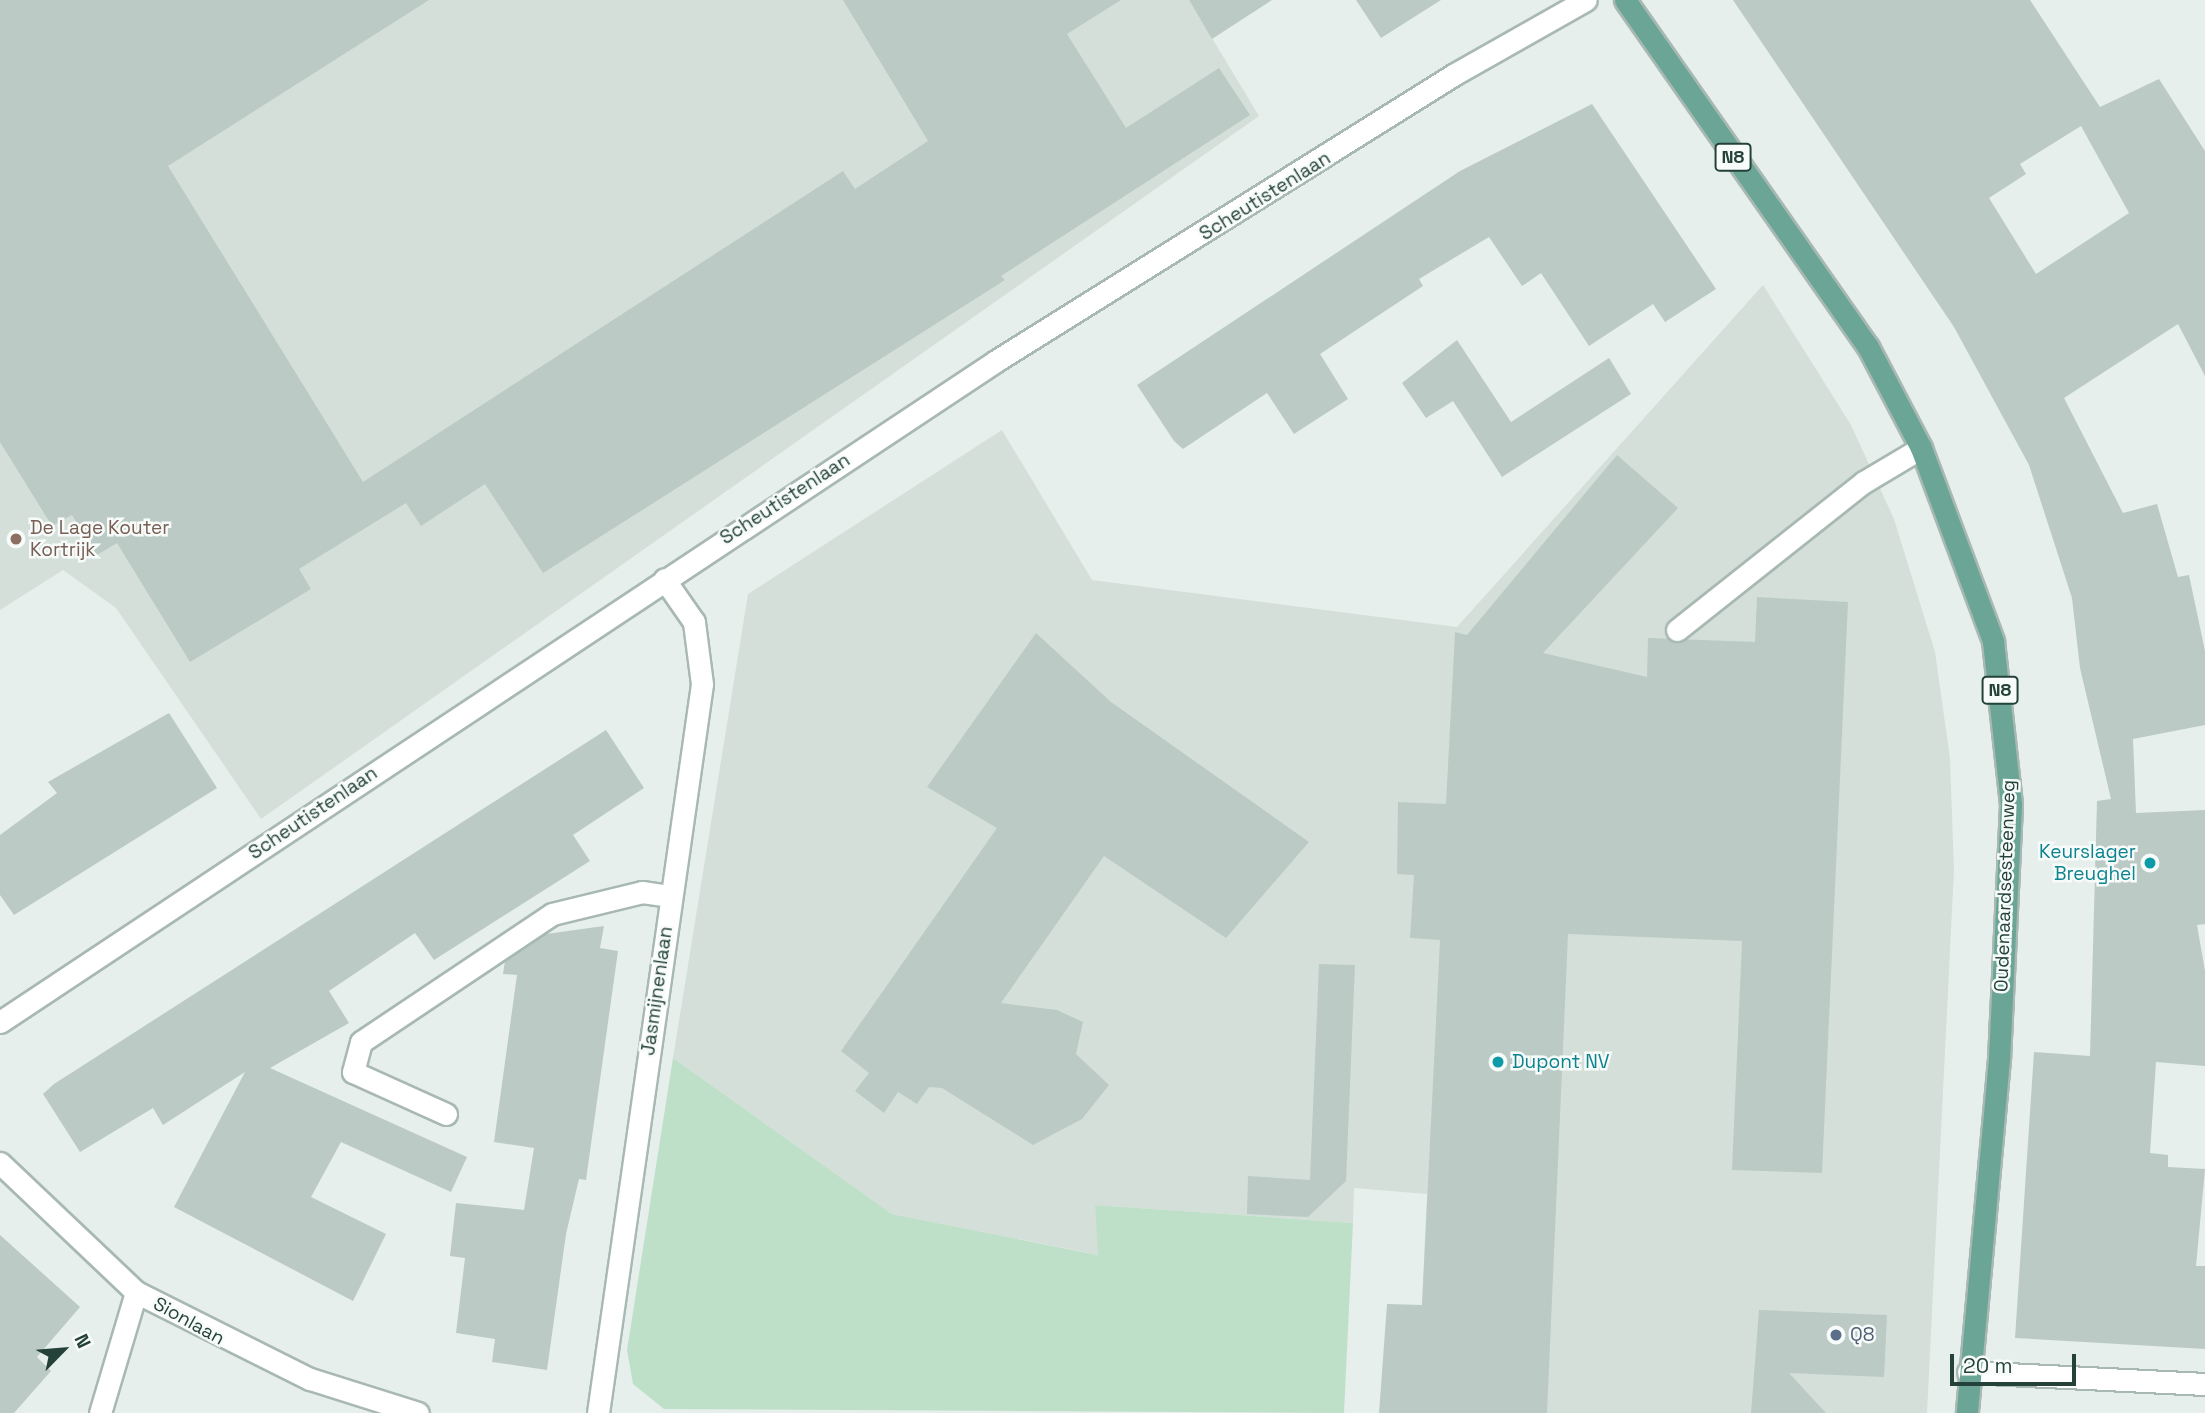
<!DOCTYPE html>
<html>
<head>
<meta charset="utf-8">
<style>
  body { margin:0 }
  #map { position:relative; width:2205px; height:1413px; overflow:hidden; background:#e6efeb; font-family:"Space Grotesk",sans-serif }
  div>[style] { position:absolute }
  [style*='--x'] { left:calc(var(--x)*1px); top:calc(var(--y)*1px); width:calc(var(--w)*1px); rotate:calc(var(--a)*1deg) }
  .built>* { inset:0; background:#d4dfda }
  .green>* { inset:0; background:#bfe0c8 }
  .building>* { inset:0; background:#bbcac4 }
  .roads { filter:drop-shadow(2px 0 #a8b8b2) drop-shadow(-2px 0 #a8b8b2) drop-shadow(0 2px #a8b8b2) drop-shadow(0 -2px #a8b8b2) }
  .service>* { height:21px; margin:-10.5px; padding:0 10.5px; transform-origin:10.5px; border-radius:10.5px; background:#fff }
  .minor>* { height:21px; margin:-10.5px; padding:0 10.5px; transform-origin:10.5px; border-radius:10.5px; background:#fff }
  .primary>* { height:21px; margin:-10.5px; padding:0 10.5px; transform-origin:10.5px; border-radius:10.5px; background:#6aa596 }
  .dots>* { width:19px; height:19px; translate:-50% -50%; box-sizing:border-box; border:4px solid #f7fbf9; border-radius:50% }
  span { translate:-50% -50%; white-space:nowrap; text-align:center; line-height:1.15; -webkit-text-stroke:5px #f7fbf9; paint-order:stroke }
  .shield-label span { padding:2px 5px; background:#f7fbf9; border:2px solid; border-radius:5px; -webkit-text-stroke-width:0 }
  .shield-label { font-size:18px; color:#24423a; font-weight:700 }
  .street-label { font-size:19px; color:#24423a }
  .education-label { font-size:19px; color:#785e54 }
  .left { translate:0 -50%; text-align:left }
  .culture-label { font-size:19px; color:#0d838f }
  .right { translate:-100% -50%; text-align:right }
  .service-label { font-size:19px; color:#4e5e75 }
  .north { position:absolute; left:28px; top:1315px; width:70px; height:70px; -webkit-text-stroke:5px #f7fbf9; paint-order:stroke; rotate:65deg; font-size:19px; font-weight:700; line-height:28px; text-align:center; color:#24423a }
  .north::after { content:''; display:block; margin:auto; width:24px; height:32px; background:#24423a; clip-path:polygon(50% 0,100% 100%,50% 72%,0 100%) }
  .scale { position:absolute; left:1950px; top:1354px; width:126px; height:32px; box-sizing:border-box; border:4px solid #24423a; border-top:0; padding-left:9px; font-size:21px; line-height:24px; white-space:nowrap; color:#24423a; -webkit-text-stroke:5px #f7fbf9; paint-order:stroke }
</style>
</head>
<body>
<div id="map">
  <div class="built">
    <i style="clip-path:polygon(0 0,1189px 0,1259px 116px,261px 819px,116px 608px,63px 570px,0 610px)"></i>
    <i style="clip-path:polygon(1763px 285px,1851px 425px,1894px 519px,1935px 652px,1950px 758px,1954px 870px,1927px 1413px,1417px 1413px,1427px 1194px,1354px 1188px,1353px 1223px,1095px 1205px,1099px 1255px,892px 1214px,673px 1058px,748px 594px,1002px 430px,1092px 580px,1457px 627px)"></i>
  </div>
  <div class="green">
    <i style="clip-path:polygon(673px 1058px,892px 1214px,1098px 1255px,1095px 1205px,1353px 1223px,1344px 1413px,664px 1409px,633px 1384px,627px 1350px)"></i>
  </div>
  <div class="building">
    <i style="clip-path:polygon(0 0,429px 0,168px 166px,363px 482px,843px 171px,855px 189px,928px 141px,843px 0,1121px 0,1067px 34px,1126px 128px,1219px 68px,1250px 115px,1001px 276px,1005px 280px,543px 573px,485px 484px,421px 526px,406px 503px,299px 569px,311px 589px,190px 662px,117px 543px,97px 555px,72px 515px,52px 526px,0 442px)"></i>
    <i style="clip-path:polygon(1189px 0,1272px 0,1212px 39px)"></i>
    <i style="clip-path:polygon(1356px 0,1441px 0,1381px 38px)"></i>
    <i style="clip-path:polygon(evenodd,1733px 0,2030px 0,2100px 107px,2159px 79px,2205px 151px,2205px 376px,2178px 324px,2064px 398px,2123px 513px,2157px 504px,2178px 577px,2189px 575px,2205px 651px,2205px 725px,2133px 739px,2136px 813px,2205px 810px,2205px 924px,2197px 925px,2205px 971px,2205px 1066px,2156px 1062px,2150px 1153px,2168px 1155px,2168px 1167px,2205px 1169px,2196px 1266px,2205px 1266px,2205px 1349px,2015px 1338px,2034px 1052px,2090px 1056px,2097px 801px,2111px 799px,2080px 668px,2072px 598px,2029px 465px,1954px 327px,1733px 0,2081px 126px,2129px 213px,2036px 274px,1989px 198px,2026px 174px,2020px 164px,2081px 126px)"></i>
    <i style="clip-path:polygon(1592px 104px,1716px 289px,1665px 322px,1653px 304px,1589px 346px,1541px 273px,1522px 286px,1489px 237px,1419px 279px,1423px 286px,1320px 354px,1348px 399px,1294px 434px,1267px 393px,1183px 449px,1174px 441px,1137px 385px,1460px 171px)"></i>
    <i style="clip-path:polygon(1457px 340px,1511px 422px,1609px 358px,1631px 394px,1502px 477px,1453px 401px,1426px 418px,1402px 383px)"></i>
    <i style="clip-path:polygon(1617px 455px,1678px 508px,1543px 653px,1647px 677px,1648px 638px,1755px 642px,1757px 597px,1848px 602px,1822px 1173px,1732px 1170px,1742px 941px,1568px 934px,1547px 1413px,1379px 1413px,1387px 1304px,1422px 1305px,1440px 940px,1410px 938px,1414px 875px,1397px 874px,1398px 802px,1446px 804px,1455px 632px,1467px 635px)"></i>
    <i style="clip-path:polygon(1036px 633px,1111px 702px,1309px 842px,1226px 938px,1104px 856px,1001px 1003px,1057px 1010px,1083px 1022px,1076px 1054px,1109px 1085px,1082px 1119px,1033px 1145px,942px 1088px,929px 1087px,917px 1104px,898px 1092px,884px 1113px,855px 1091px,869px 1073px,841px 1051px,997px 828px,927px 787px)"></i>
    <i style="clip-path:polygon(169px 713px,217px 788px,14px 915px,0 895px,0 835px,57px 793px,48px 782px)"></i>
    <i style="clip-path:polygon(606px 730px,644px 788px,573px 835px,590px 861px,434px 960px,415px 933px,329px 991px,349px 1023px,270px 1068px,467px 1157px,451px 1192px,341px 1142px,311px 1197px,386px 1234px,353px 1301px,174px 1207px,245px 1072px,163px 1125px,153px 1108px,80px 1152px,43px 1094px,54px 1084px)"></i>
    <i style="clip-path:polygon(604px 926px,600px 948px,618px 951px,586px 1180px,579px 1179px,566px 1234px,547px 1370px,492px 1362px,495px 1339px,456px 1333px,465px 1258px,450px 1256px,456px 1203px,524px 1210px,534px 1148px,494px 1142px,517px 975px,503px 974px,505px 961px,546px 934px)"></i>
    <i style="clip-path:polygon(1319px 964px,1355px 965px,1346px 1181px,1308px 1217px,1247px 1214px,1248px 1176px,1310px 1180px)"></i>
    <i style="clip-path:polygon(0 1235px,80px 1307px,37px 1357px,51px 1371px,14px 1413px,0 1413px)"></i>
    <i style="clip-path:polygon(1759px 1310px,1887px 1315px,1884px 1377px,1789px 1373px,1826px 1413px,1751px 1413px)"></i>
  </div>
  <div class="roads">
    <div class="service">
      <i style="--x:1677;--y:630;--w:238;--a:-38.4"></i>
      <i style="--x:1864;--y:482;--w:66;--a:-30.8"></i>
      <i style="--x:446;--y:1114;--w:102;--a:-155.7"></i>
      <i style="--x:353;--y:1072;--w:31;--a:-75"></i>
      <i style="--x:361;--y:1042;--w:230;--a:-33.8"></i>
      <i style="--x:552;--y:914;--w:93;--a:-13.7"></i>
      <i style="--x:642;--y:892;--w:29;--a:8"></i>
    </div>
    <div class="minor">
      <i style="--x:0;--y:1022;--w:1195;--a:-33.57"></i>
      <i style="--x:996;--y:361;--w:541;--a:-32.02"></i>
      <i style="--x:1455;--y:74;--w:150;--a:-29.5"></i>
      <i style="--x:0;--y:1163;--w:187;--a:43.5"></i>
      <i style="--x:136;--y:1292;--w:195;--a:26.6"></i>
      <i style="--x:310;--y:1379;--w:113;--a:17.5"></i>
      <i style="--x:1968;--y:1372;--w:237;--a:2.9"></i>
      <i style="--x:100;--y:1413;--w:126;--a:-73.4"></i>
      <i style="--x:598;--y:1413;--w:736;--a:-81.88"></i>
      <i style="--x:702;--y:684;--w:63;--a:-97.4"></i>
      <i style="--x:694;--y:622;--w:52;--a:-124.9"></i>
    </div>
    <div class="primary">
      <i style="--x:1625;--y:0;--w:424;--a:55"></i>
      <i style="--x:1868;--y:347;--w:114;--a:62.3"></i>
      <i style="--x:1921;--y:448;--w:206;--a:69.5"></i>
      <i style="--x:1993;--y:641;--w:165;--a:83.7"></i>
      <i style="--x:2011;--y:805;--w:254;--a:92.7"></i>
      <i style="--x:1999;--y:1059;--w:355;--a:95.2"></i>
    </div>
  </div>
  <div class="dots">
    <i style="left:16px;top:539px;background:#8d6e63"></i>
    <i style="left:2150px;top:863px;background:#0f9aa8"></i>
    <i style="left:1498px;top:1062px;background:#0f9aa8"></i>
    <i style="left:1836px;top:1335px;background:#5c6f8a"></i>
  </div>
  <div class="shield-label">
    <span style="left:1733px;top:157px">N8</span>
    <span style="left:2000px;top:690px">N8</span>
  </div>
  <div class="street-label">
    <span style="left:1265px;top:196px;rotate:-32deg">Scheutistenlaan</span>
    <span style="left:785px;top:499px;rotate:-33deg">Scheutistenlaan</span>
    <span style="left:313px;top:813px;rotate:-34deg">Scheutistenlaan</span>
    <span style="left:2005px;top:886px;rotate:-88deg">Oudenaardsesteenweg</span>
    <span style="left:657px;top:991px;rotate:-82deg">Jasmijnenlaan</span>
    <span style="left:189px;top:1321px;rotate:29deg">Sionlaan</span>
  </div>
  <div class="education-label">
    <span class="left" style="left:30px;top:539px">De Lage Kouter<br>Kortrijk</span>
  </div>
  <div class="culture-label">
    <span class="right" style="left:2136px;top:863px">Keurslager<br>Breughel</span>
    <span class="left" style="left:1512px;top:1062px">Dupont NV</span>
  </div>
  <div class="service-label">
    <span class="left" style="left:1850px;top:1335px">Q8</span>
  </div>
  <div class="north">N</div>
  <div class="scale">20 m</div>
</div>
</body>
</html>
